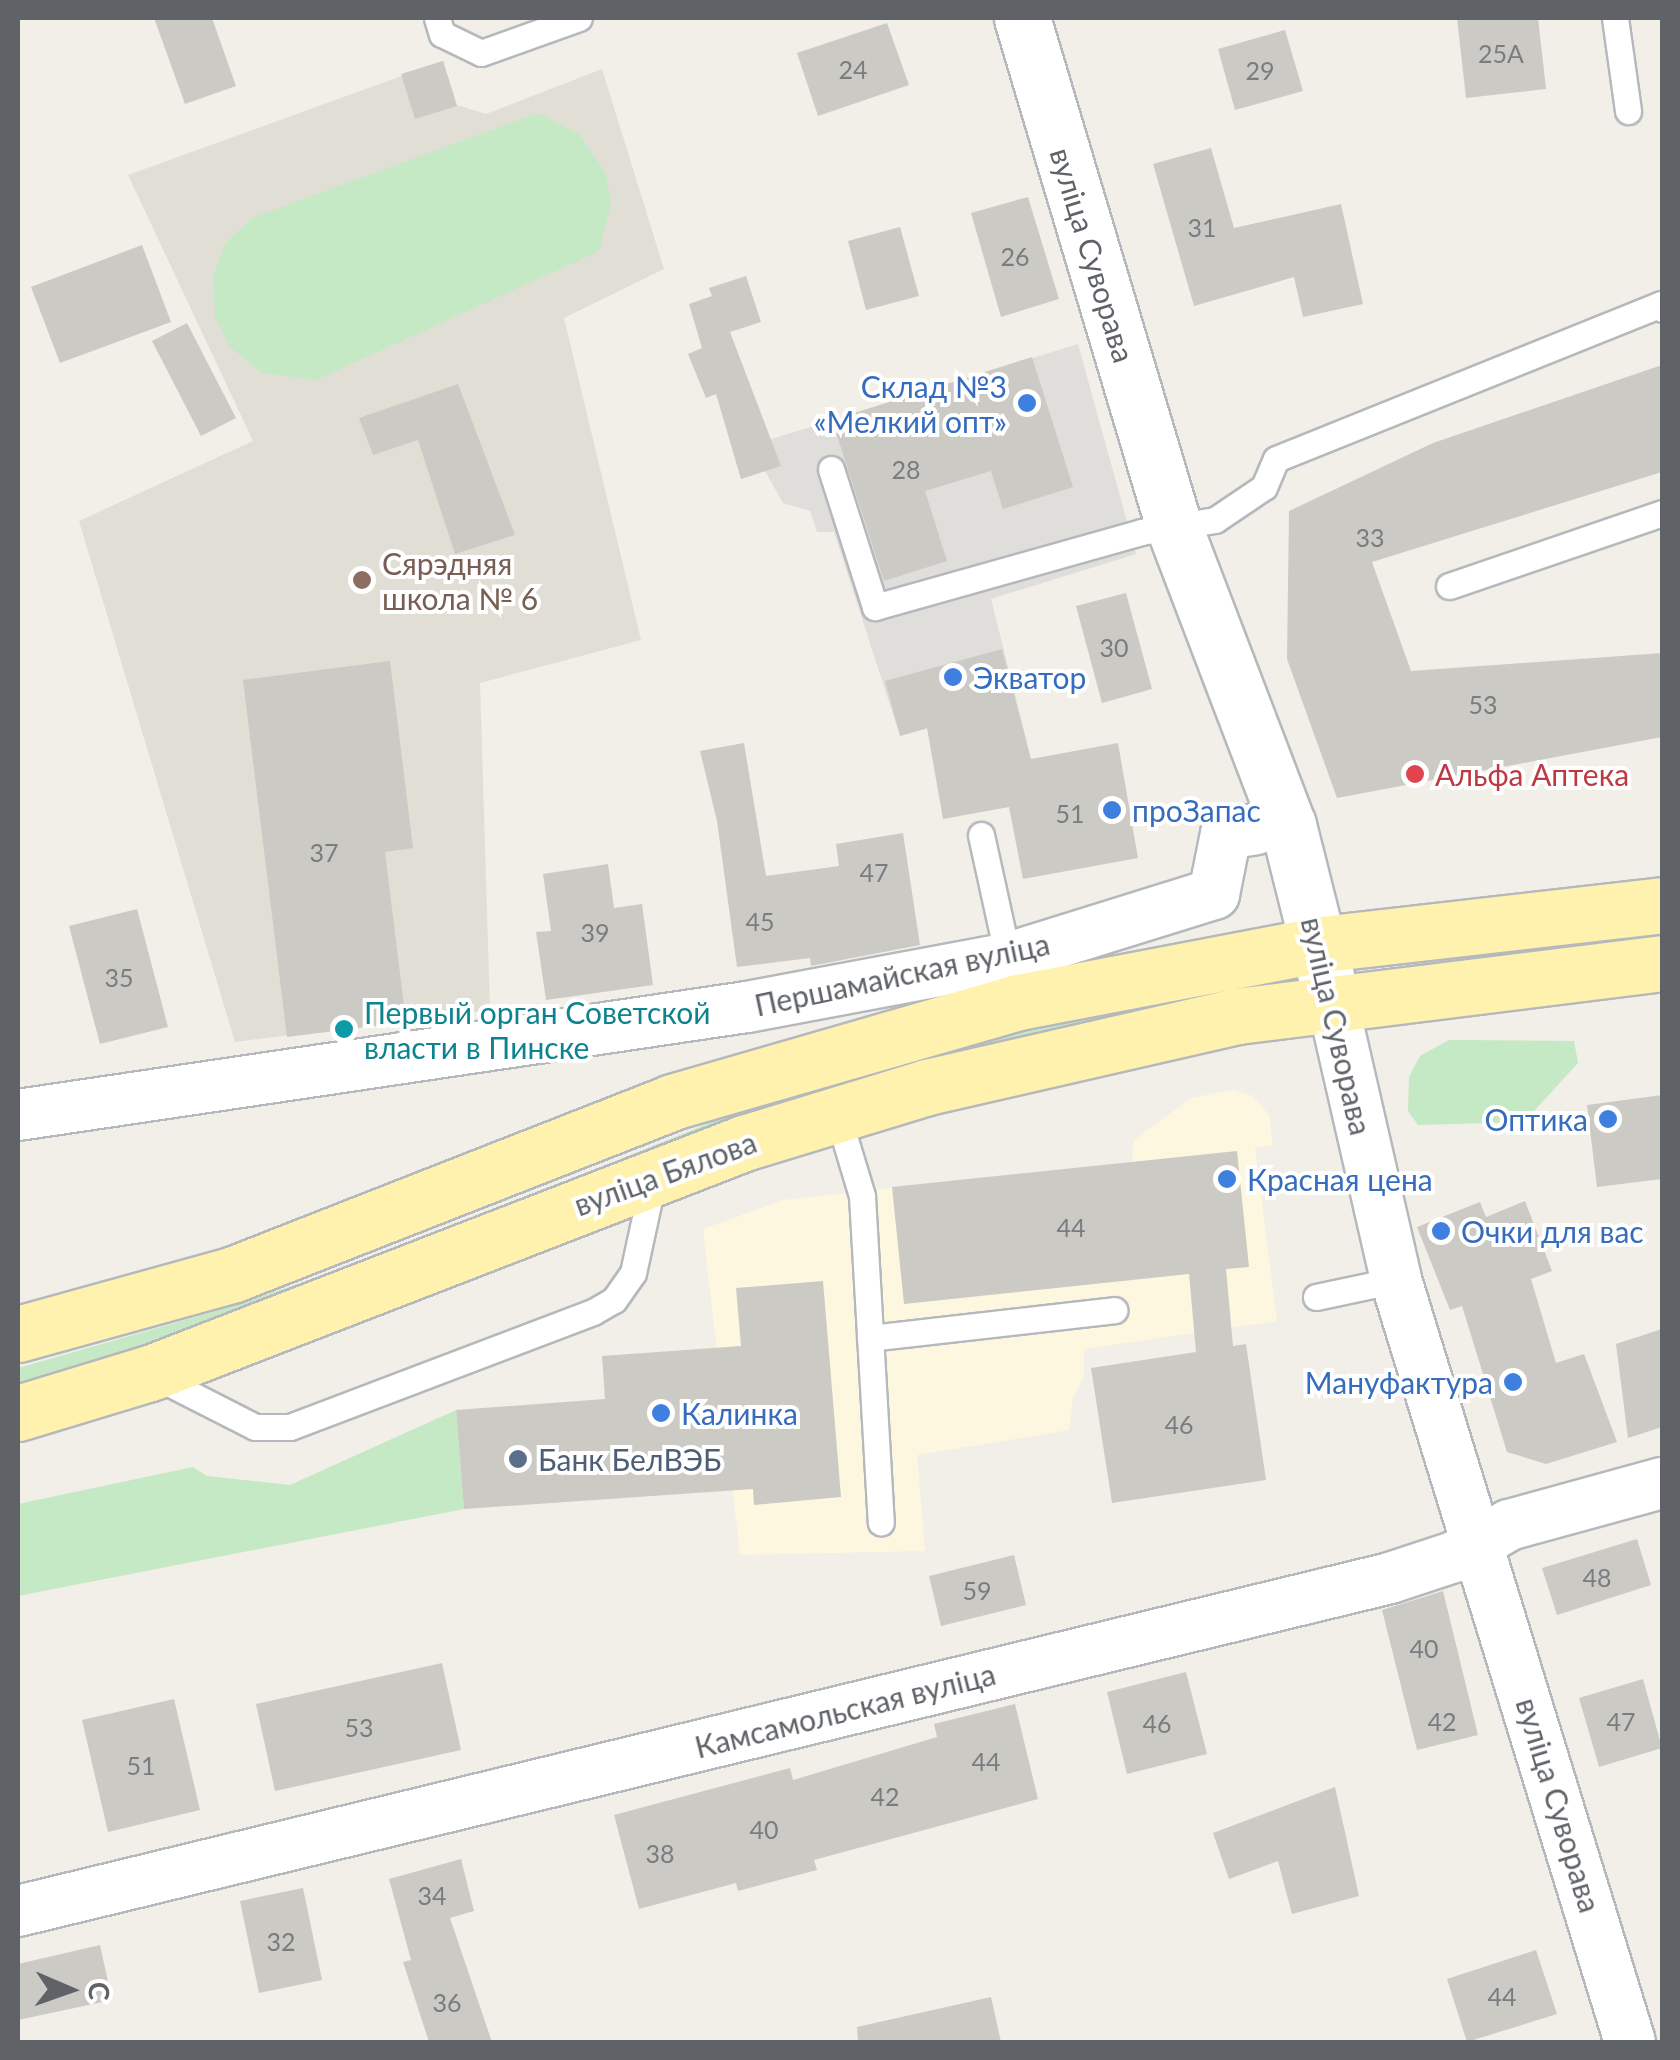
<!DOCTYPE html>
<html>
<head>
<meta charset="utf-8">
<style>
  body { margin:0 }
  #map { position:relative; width:1680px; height:2060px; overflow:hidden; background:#f1efe8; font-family:Lato,sans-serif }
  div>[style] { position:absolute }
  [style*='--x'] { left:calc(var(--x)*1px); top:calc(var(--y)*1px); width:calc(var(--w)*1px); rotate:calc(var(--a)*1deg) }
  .commercial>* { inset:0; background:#fef7e0 }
  .industrial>* { inset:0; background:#e0deda }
  .education>* { inset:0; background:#e1ded6 }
  .green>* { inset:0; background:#c5e8c5 }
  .building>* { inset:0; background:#cccac5 }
  .roads { filter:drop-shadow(2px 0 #b5b8bc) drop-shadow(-2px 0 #b5b8bc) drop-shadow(0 2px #b5b8bc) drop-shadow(0 -2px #b5b8bc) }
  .lane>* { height:25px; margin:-12.5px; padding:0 12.5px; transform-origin:12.5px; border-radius:12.5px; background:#fff }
  .street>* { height:50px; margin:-25px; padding:0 25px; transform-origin:25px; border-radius:25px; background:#fff }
  .secondary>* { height:55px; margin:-27.5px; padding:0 27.5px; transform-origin:27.5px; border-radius:27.5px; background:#fff }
  .primary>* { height:55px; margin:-27.5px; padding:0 27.5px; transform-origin:27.5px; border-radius:27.5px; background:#fff2af }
  .dots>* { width:28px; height:28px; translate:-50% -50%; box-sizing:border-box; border:5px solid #fff; border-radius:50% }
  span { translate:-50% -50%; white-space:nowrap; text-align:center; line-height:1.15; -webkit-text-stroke:8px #fff; paint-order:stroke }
  .number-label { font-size:25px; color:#7a7d7f }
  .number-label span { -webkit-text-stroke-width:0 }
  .street-label { font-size:30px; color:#5f6368 }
  .shop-label { font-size:30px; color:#366cbe }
  .right { translate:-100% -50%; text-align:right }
  .left { translate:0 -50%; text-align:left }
  .education-label { font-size:30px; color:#785e54 }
  .health-label { font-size:30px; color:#be3a42 }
  .culture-label { font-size:30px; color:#0d838f }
  .service-label { font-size:30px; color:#4e5e75 }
  .frame { position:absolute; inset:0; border:20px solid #5f6368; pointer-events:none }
  .north { position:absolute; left:20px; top:1940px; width:100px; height:100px; -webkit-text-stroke:8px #fff; paint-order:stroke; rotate:92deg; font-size:28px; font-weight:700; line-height:40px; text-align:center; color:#5f6368 }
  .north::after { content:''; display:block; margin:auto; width:35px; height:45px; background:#5f6368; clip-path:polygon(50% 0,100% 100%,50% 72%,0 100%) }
</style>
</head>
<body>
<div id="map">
  <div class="commercial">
    <i style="clip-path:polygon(1233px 1090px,1253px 1096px,1269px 1115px,1273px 1145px,1255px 1148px,1277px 1321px,1084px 1349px,1084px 1377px,1073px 1398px,1069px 1430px,917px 1455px,925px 1551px,740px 1555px,703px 1229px,783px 1200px,1132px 1162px,1134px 1140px,1191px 1098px)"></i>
  </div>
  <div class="industrial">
    <i style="clip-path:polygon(1078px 344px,1136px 554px,991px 599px,1027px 742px,959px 761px,948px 723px,900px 736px,834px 532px,817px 532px,810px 511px,783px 503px,765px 471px,741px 479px,733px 451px)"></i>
  </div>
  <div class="education">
    <i style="clip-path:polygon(443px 61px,457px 105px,486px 114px,602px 69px,664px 269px,564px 318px,641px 640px,480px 683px,490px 1010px,235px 1042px,79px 521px,253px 441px,128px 175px)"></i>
  </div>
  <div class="green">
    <i style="clip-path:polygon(538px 113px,579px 134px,606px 174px,611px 203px,599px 251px,316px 380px,262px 373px,230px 347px,215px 316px,213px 277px,225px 244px,252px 218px)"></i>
    <i style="clip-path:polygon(1184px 995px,1190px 1004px,241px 1322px,18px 1386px,18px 1368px,227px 1308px,389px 1253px,766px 1100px,1071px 1016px)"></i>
    <i style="clip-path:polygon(1449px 1040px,1574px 1041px,1578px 1063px,1524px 1122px,1418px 1125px,1408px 1111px,1409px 1077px,1420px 1056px)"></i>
    <i style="clip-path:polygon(456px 1410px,464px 1509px,18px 1596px,18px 1504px,193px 1467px,207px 1476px,290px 1485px)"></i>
  </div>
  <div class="building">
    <i style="clip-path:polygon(154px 18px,212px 18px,236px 86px,185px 104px)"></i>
    <i style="clip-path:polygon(1457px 18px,1538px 18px,1546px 89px,1466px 98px)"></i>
    <i style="clip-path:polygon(887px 23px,909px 85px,818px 116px,797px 53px)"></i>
    <i style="clip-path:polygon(1285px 30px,1303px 91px,1235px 110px,1218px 49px)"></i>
    <i style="clip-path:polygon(443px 61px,457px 106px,415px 119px,401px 74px)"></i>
    <i style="clip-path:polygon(1211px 148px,1234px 228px,1341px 204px,1363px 304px,1303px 317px,1294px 277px,1194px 306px,1153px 164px)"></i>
    <i style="clip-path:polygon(1028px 197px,1059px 299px,1001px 317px,971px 213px)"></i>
    <i style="clip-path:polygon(900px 227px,919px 296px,866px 310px,848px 241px)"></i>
    <i style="clip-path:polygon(142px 245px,171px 322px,60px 363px,31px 287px)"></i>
    <i style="clip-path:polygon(746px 276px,761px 322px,730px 332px,781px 466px,741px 479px,716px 394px,706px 398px,688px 354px,702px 348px,689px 304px,712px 296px,709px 288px)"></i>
    <i style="clip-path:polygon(187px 323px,236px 418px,201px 436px,152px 341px)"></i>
    <i style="clip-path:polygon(1032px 357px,1073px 487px,1003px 509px,991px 471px,925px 491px,947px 561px,884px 581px,832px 420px)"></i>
    <i style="clip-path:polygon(1662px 365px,1662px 472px,1372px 562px,1411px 671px,1662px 653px,1662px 737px,1337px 798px,1287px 659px,1289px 511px,1433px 443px)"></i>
    <i style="clip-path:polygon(458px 384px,515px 535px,455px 554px,418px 440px,373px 455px,359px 418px)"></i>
    <i style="clip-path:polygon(1126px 593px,1152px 689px,1102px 703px,1076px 606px)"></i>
    <i style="clip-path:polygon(1002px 649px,1031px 759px,1118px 743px,1138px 858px,1023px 879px,1009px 807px,943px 819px,927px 728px,900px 736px,885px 681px)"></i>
    <i style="clip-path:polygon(390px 661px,413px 848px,385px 852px,406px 1022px,287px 1037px,243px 680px)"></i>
    <i style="clip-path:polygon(744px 743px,766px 876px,839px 866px,836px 844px,903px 833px,920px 945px,811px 966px,810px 958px,737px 967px,717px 821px,700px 751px)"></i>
    <i style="clip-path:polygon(608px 864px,614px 908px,642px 904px,653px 985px,546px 1000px,536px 932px,551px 931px,543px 874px)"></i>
    <i style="clip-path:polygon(137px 909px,168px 1027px,100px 1044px,69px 926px)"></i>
    <i style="clip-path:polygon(1662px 1095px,1662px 1179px,1597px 1187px,1587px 1105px)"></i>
    <i style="clip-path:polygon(1237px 1151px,1249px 1267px,1226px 1269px,1233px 1346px,1246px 1344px,1266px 1480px,1112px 1503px,1091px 1368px,1196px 1352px,1189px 1274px,904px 1304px,892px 1187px)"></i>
    <i style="clip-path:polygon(1525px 1201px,1552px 1271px,1531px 1279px,1556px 1363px,1584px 1354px,1617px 1442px,1546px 1464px,1507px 1452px,1462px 1306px,1450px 1310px,1417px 1227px,1480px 1202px,1486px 1217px)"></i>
    <i style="clip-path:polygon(823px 1281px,841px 1497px,754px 1505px,753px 1489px,464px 1509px,456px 1410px,605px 1399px,602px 1356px,741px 1346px,736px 1288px)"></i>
    <i style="clip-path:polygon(1662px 1329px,1662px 1427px,1628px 1438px,1616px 1344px)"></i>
    <i style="clip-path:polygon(1637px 1539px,1651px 1585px,1557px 1615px,1542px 1568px)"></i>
    <i style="clip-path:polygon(1014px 1555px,1026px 1605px,941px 1626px,929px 1576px)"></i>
    <i style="clip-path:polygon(1443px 1591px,1478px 1735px,1417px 1750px,1382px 1610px)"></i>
    <i style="clip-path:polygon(442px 1663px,461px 1750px,275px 1791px,256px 1704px)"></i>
    <i style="clip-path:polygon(1186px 1672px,1207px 1754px,1127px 1774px,1107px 1692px)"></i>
    <i style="clip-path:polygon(1643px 1679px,1662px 1748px,1599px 1767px,1579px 1698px)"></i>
    <i style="clip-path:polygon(174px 1699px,200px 1810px,108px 1832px,82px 1720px)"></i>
    <i style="clip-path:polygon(1015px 1704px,1038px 1799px,814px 1860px,817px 1870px,738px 1891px,736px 1883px,639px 1909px,614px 1815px,790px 1768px,793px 1780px,937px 1737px,934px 1724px)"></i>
    <i style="clip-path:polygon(1335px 1787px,1359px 1896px,1292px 1914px,1278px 1861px,1229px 1879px,1213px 1833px)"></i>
    <i style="clip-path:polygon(461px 1859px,474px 1911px,450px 1918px,492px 2042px,429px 2042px,403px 1962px,411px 1960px,389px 1879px)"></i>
    <i style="clip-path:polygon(303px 1888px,322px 1980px,259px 1993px,240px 1901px)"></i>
    <i style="clip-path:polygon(100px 1945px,112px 2000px,18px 2020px,18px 1964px)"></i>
    <i style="clip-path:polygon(1536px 1950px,1557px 2014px,1467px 2042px,1447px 1979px)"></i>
    <i style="clip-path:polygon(991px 1997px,1001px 2042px,858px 2042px,857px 2027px)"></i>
  </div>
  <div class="roads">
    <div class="lane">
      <i style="--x:437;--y:18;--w:17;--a:73"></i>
      <i style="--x:442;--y:34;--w:43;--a:26"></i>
      <i style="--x:481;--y:53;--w:104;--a:-19.7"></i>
      <i style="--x:1615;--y:18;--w:94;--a:82"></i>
      <i style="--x:831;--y:469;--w:145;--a:72.3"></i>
      <i style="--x:875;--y:607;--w:276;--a:-15.7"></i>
      <i style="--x:1141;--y:532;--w:75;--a:-9.2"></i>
      <i style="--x:1215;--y:520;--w:59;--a:-34"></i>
      <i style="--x:1264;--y:487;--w:30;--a:-67"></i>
      <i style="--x:1276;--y:459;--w:415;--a:-21.9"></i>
      <i style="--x:1661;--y:304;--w:5;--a:79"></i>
      <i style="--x:1449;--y:586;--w:225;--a:-18.9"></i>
      <i style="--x:981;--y:835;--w:135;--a:77.6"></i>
      <i style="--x:837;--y:1113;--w:87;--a:73.2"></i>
      <i style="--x:862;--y:1196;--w:327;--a:86.7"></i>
      <i style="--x:1316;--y:1297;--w:82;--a:-12"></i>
      <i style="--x:870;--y:1338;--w:246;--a:-6.5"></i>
      <i style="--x:155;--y:1376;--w:112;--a:27"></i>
      <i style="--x:255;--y:1427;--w:35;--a:0"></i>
      <i style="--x:290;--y:1427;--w:324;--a:-20.8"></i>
      <i style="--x:593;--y:1312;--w:24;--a:-30"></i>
      <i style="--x:614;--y:1300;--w:33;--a:-55"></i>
      <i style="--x:633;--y:1273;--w:99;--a:-77.8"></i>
    </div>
    <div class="street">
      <i style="--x:1333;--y:1004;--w:283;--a:77.1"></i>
      <i style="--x:1396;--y:1280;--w:797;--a:72.93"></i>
      <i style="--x:18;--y:1115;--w:737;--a:-8.43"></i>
      <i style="--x:747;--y:1007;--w:266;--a:-10.6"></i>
      <i style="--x:1008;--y:958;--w:216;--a:-17.3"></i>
      <i style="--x:1214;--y:894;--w:61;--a:-78.7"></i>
      <i style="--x:1226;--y:834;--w:30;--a:-9"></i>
      <i style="--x:18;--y:1911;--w:1412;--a:-13.64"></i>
      <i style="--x:1390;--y:1578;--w:67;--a:-18.2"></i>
      <i style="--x:1454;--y:1557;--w:64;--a:-30.2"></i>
      <i style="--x:1509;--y:1525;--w:159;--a:-15.4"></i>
    </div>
    <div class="secondary">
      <i style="--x:1022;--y:18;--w:531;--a:73.37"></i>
      <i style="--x:1174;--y:527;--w:319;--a:69.1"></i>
      <i style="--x:1288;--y:825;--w:185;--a:75.9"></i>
    </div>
    <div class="primary">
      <i style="--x:18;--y:1334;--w:224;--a:-15.5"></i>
      <i style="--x:234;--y:1274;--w:471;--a:-21.4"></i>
      <i style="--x:672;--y:1102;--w:360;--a:-16.1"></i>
      <i style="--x:1018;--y:1002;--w:309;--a:-10.8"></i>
      <i style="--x:1322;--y:944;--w:342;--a:-6.5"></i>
      <i style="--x:18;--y:1413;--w:138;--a:-16.9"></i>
      <i style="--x:150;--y:1373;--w:637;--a:-21.17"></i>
      <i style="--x:744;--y:1143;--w:191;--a:-17"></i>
      <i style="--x:927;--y:1087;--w:318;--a:-12.9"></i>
      <i style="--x:1237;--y:1016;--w:428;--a:-7.1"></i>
    </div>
  </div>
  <div class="dots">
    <i style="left:1027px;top:403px;background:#3f7fe0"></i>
    <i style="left:362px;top:580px;background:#8d6e63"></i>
    <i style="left:953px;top:677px;background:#3f7fe0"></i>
    <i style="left:1415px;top:774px;background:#e0444e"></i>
    <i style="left:1112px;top:810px;background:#3f7fe0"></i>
    <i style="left:344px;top:1029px;background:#0f9aa8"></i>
    <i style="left:1608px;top:1119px;background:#3f7fe0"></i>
    <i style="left:1227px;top:1179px;background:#3f7fe0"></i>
    <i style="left:1441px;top:1231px;background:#3f7fe0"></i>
    <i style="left:1513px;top:1382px;background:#3f7fe0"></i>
    <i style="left:661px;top:1413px;background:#3f7fe0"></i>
    <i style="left:518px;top:1459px;background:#5c6f8a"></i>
  </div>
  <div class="number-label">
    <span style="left:1501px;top:53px">25А</span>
    <span style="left:853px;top:69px">24</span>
    <span style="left:1260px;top:70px">29</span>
    <span style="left:1202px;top:227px">31</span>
    <span style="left:1015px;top:256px">26</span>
    <span style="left:906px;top:469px">28</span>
    <span style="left:1370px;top:537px">33</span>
    <span style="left:1114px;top:647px">30</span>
    <span style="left:1483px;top:704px">53</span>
    <span style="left:1070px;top:813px">51</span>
    <span style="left:324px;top:852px">37</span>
    <span style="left:874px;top:872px">47</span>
    <span style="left:760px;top:921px">45</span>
    <span style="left:595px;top:932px">39</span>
    <span style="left:119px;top:977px">35</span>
    <span style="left:1071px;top:1227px">44</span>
    <span style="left:1179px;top:1424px">46</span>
    <span style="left:1597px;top:1577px">48</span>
    <span style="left:977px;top:1590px">59</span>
    <span style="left:1424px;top:1648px">40</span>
    <span style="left:1442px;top:1721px">42</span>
    <span style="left:1621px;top:1721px">47</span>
    <span style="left:1157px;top:1723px">46</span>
    <span style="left:359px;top:1727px">53</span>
    <span style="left:986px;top:1761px">44</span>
    <span style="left:141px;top:1765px">51</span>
    <span style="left:885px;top:1796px">42</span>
    <span style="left:764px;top:1829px">40</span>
    <span style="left:660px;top:1853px">38</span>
    <span style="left:432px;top:1895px">34</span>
    <span style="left:281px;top:1941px">32</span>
    <span style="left:1502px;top:1996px">44</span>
    <span style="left:447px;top:2002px">36</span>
  </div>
  <div class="street-label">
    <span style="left:1093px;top:255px;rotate:73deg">вуліца Суворава</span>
    <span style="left:902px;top:974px;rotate:-12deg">Першамайская вуліца</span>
    <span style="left:1337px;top:1026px;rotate:77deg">вуліца Суворава</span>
    <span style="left:665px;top:1173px;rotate:-20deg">вуліца Бялова</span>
    <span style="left:845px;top:1710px;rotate:-14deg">Камсамольская вуліца</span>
    <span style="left:1559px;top:1805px;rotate:73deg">вуліца Суворава</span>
  </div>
  <div class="shop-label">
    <span class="right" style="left:1007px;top:403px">Склад №3<br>«Мелкий опт»</span>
    <span class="left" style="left:973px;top:677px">Экватор</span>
    <span class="left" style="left:1132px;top:810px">проЗапас</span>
    <span class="right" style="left:1588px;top:1119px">Оптика</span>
    <span class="left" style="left:1247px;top:1179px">Красная цена</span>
    <span class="left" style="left:1461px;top:1231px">Очки для вас</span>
    <span class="right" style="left:1493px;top:1382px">Мануфактура</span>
    <span class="left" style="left:681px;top:1413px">Калинка</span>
  </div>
  <div class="education-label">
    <span class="left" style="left:382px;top:580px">Сярэдняя<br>школа № 6</span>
  </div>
  <div class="health-label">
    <span class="left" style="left:1435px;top:774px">Альфа Аптека</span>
  </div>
  <div class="culture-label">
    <span class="left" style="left:364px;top:1029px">Первый орган Советской<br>власти в Пинске</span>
  </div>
  <div class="service-label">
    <span class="left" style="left:538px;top:1459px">Банк БелВЭБ</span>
  </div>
  <div class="frame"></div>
  <div class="north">С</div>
</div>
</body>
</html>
